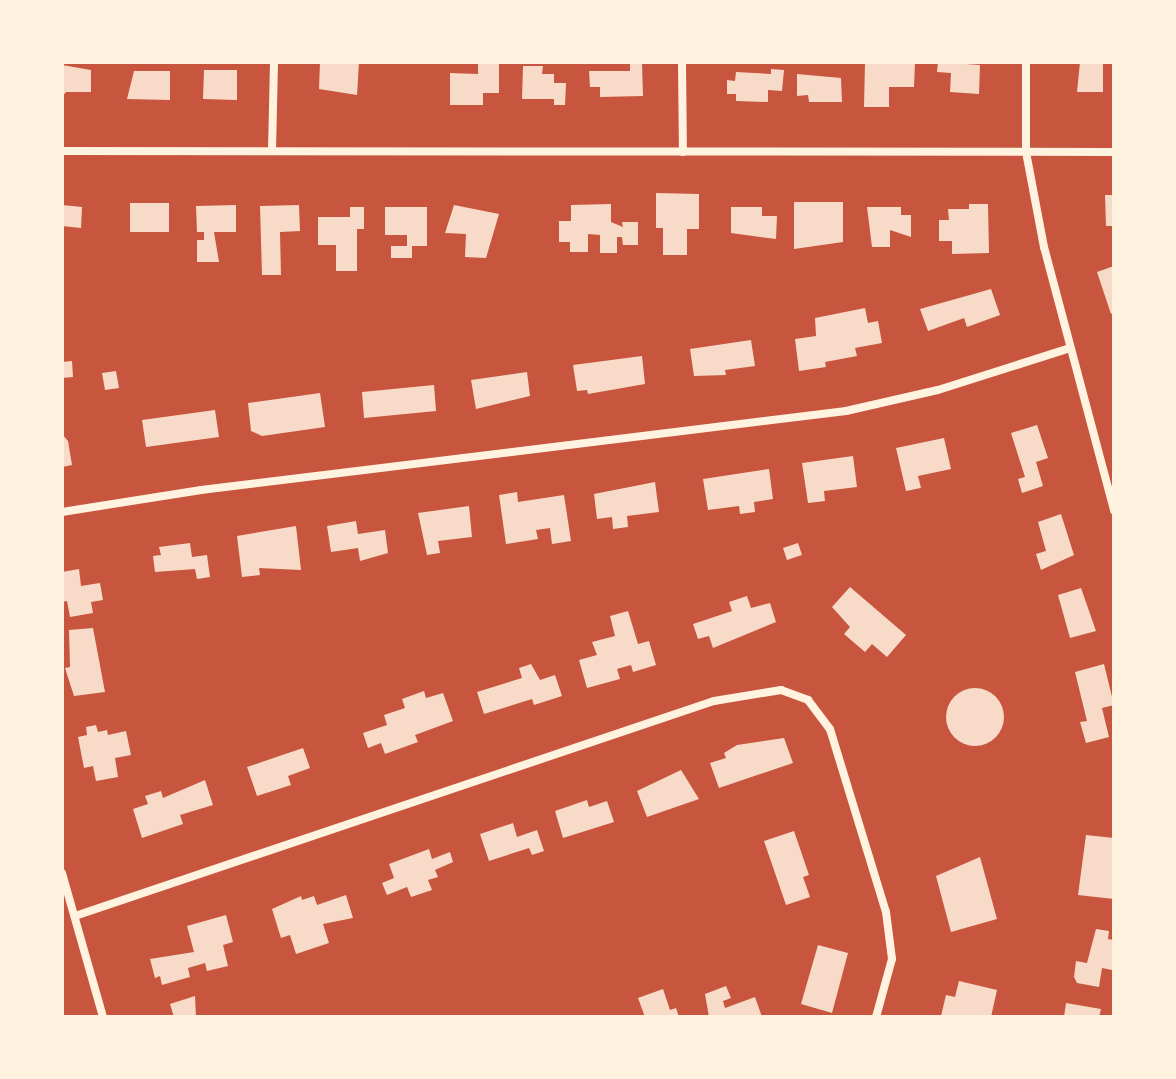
<!DOCTYPE html>
<html>
<head>
<meta charset="utf-8">
<style>
  body { margin:0 }
  #map { position:relative; width:1176px; height:1079px; overflow:hidden; background:#c8553d; font-family:"Nunito Sans",sans-serif }
  div>[style] { position:absolute }
  [style*='--x'] { left:calc(var(--x)*1px); top:calc(var(--y)*1px); width:calc(var(--w)*1px); rotate:calc(var(--a)*1deg) }
  .building>* { inset:0; background:#f7dbc8 }
  .round { border-radius:50% }
  .minor>* { height:8px; margin:-4px; padding:0 4px; transform-origin:4px; border-radius:4px; background:#fff3e0 }
  span { translate:-50% -50%; white-space:nowrap; text-align:center; line-height:1.15; -webkit-text-stroke:6px #fff3e0; paint-order:stroke }
  .frame { position:absolute; inset:0; border:64px solid #fff3e0; pointer-events:none }
</style>
</head>
<body>
<div id="map">
  <div class="building">
    <i style="clip-path:polygon(320px 62px,359px 62px,357px 95px,319px 89px)"></i>
    <i style="clip-path:polygon(478px 62px,499px 62px,499px 93px,483px 93px,483px 105px,450px 105px,450px 73px,478px 74px)"></i>
    <i style="clip-path:polygon(865px 62px,915px 62px,914px 87px,889px 87px,889px 107px,864px 107px)"></i>
    <i style="clip-path:polygon(938px 62px,980px 65px,979px 94px,950px 92px,951px 73px,937px 72px)"></i>
    <i style="clip-path:polygon(1080px 62px,1103px 62px,1103px 92px,1077px 92px)"></i>
    <i style="clip-path:polygon(630px 63px,642px 63px,643px 96px,600px 97px,600px 87px,590px 87px,589px 71px,630px 71px)"></i>
    <i style="clip-path:polygon(62px 65px,91px 70px,91px 92px,66px 92px,62px 97px)"></i>
    <i style="clip-path:polygon(523px 66px,543px 66px,542px 74px,554px 74px,554px 83px,566px 83px,565px 105px,554px 105px,554px 99px,522px 99px)"></i>
    <i style="clip-path:polygon(771px 69px,784px 70px,782px 91px,768px 90px,768px 102px,736px 101px,736px 94px,727px 94px,727px 80px,735px 81px,736px 72px,771px 74px)"></i>
    <i style="clip-path:polygon(204px 70px,237px 70px,237px 100px,203px 99px)"></i>
    <i style="clip-path:polygon(134px 71px,170px 71px,170px 100px,127px 99px)"></i>
    <i style="clip-path:polygon(797px 74px,841px 78px,842px 102px,809px 102px,808px 95px,797px 96px)"></i>
    <i style="clip-path:polygon(656px 193px,699px 194px,699px 229px,687px 229px,687px 255px,663px 255px,663px 228px,656px 228px)"></i>
    <i style="clip-path:polygon(1105px 195px,1114px 195px,1114px 226px,1106px 226px)"></i>
    <i style="clip-path:polygon(794px 202px,843px 202px,843px 242px,794px 249px)"></i>
    <i style="clip-path:polygon(130px 203px,169px 203px,169px 232px,130px 232px)"></i>
    <i style="clip-path:polygon(611px 204px,611px 222px,623px 227px,622px 222px,638px 222px,638px 245px,623px 245px,622px 237px,617px 237px,617px 253px,600px 253px,600px 235px,588px 234px,588px 252px,570px 252px,570px 242px,559px 242px,559px 221px,571px 221px,571px 205px)"></i>
    <i style="clip-path:polygon(969px 204px,988px 204px,989px 253px,952px 254px,952px 241px,939px 241px,939px 220px,949px 220px,948px 209px,969px 209px)"></i>
    <i style="clip-path:polygon(62px 205px,82px 207px,81px 228px,62px 226px)"></i>
    <i style="clip-path:polygon(236px 205px,236px 232px,214px 232px,219px 262px,197px 262px,197px 240px,204px 240px,204px 232px,197px 232px,196px 206px)"></i>
    <i style="clip-path:polygon(299px 205px,300px 231px,280px 232px,281px 275px,262px 275px,260px 206px)"></i>
    <i style="clip-path:polygon(454px 205px,499px 214px,486px 258px,465px 257px,466px 234px,445px 233px)"></i>
    <i style="clip-path:polygon(350px 207px,364px 207px,364px 229px,357px 229px,357px 271px,336px 271px,336px 245px,318px 245px,318px 217px,350px 217px)"></i>
    <i style="clip-path:polygon(385px 207px,427px 207px,427px 246px,412px 246px,412px 258px,391px 258px,391px 246px,407px 246px,407px 235px,385px 235px)"></i>
    <i style="clip-path:polygon(731px 207px,762px 207px,762px 216px,777px 216px,776px 239px,731px 233px)"></i>
    <i style="clip-path:polygon(867px 207px,901px 207px,901px 215px,911px 215px,911px 237px,890px 230px,890px 247px,872px 247px)"></i>
    <i style="clip-path:polygon(1114px 266px,1114px 312px,1111px 314px,1097px 272px)"></i>
    <i style="clip-path:polygon(991px 289px,1000px 315px,967px 327px,964px 318px,928px 331px,920px 309px)"></i>
    <i style="clip-path:polygon(865px 308px,868px 323px,878px 321px,882px 343px,855px 348px,857px 356px,825px 362px,826px 367px,799px 371px,795px 339px,816px 336px,815px 318px)"></i>
    <i style="clip-path:polygon(751px 340px,755px 366px,725px 370px,726px 375px,694px 376px,690px 349px)"></i>
    <i style="clip-path:polygon(642px 356px,645px 384px,588px 394px,587px 390px,577px 391px,573px 365px)"></i>
    <i style="clip-path:polygon(72px 361px,73px 377px,62px 378px,62px 362px)"></i>
    <i style="clip-path:polygon(116px 371px,119px 388px,105px 390px,102px 373px)"></i>
    <i style="clip-path:polygon(527px 372px,530px 396px,476px 409px,471px 380px)"></i>
    <i style="clip-path:polygon(434px 385px,436px 411px,364px 418px,362px 392px)"></i>
    <i style="clip-path:polygon(320px 393px,325px 427px,262px 436px,251px 431px,248px 403px)"></i>
    <i style="clip-path:polygon(215px 410px,219px 437px,146px 447px,142px 420px)"></i>
    <i style="clip-path:polygon(1037px 425px,1048px 458px,1036px 462px,1043px 486px,1022px 493px,1018px 479px,1025px 477px,1011px 433px)"></i>
    <i style="clip-path:polygon(62px 434px,68px 441px,72px 465px,62px 467px)"></i>
    <i style="clip-path:polygon(944px 438px,951px 469px,918px 476px,921px 488px,906px 491px,896px 448px)"></i>
    <i style="clip-path:polygon(853px 456px,857px 487px,824px 491px,825px 501px,808px 503px,802px 463px)"></i>
    <i style="clip-path:polygon(769px 469px,773px 499px,754px 502px,755px 512px,740px 514px,739px 506px,708px 510px,703px 479px)"></i>
    <i style="clip-path:polygon(655px 482px,659px 512px,627px 516px,628px 527px,613px 529px,612px 517px,597px 519px,594px 494px)"></i>
    <i style="clip-path:polygon(517px 492px,518px 502px,564px 495px,571px 541px,552px 544px,550px 528px,536px 530px,538px 539px,506px 544px,499px 495px)"></i>
    <i style="clip-path:polygon(469px 506px,472px 537px,438px 541px,440px 553px,427px 555px,418px 513px)"></i>
    <i style="clip-path:polygon(1061px 514px,1074px 555px,1041px 570px,1036px 554px,1046px 551px,1038px 522px)"></i>
    <i style="clip-path:polygon(356px 521px,358px 534px,385px 530px,388px 553px,360px 561px,358px 548px,331px 552px,327px 526px)"></i>
    <i style="clip-path:polygon(296px 526px,301px 570px,259px 568px,260px 575px,242px 577px,237px 536px)"></i>
    <i style="clip-path:polygon(190px 543px,192px 557px,207px 555px,210px 577px,197px 579px,195px 569px,155px 572px,153px 556px,161px 555px,159px 547px)"></i>
    <i style="clip-path:polygon(798px 543px,802px 555px,787px 560px,783px 548px)"></i>
    <i style="clip-path:polygon(79px 569px,81px 586px,100px 583px,103px 600px,91px 602px,93px 613px,70px 617px,67px 601px,62px 602px,62px 572px)"></i>
    <i style="clip-path:polygon(850px 587px,906px 635px,887px 657px,872px 644px,865px 652px,844px 634px,850px 627px,832px 607px)"></i>
    <i style="clip-path:polygon(1081px 588px,1096px 631px,1070px 638px,1058px 595px)"></i>
    <i style="clip-path:polygon(747px 596px,751px 608px,770px 603px,776px 622px,713px 648px,709px 636px,698px 639px,693px 624px,732px 611px,729px 602px)"></i>
    <i style="clip-path:polygon(628px 611px,638px 644px,649px 641px,656px 665px,633px 672px,631px 665px,617px 669px,620px 679px,587px 688px,579px 660px,597px 655px,592px 642px,615px 636px,610px 616px)"></i>
    <i style="clip-path:polygon(93px 628px,105px 692px,74px 696px,65px 668px,70px 667px,69px 630px)"></i>
    <i style="clip-path:polygon(531px 664px,540px 680px,555px 675px,562px 696px,534px 705px,532px 699px,484px 714px,477px 692px,522px 678px,519px 668px)"></i>
    <i style="clip-path:polygon(1104px 664px,1114px 705px,1102px 708px,1109px 737px,1086px 743px,1080px 722px,1087px 721px,1075px 672px)"></i>
    <i class="round" style="left:946px;top:688px;width:58px;height:58px"></i>
    <i style="clip-path:polygon(424px 691px,426px 698px,443px 693px,453px 721px,415px 735px,418px 742px,385px 754px,381px 743px,368px 748px,363px 733px,387px 725px,384px 715px,405px 708px,402px 699px)"></i>
    <i style="clip-path:polygon(96px 725px,98px 732px,107px 730px,108px 735px,126px 731px,131px 755px,115px 758px,118px 777px,96px 781px,93px 766px,84px 768px,78px 737px,87px 735px,86px 727px)"></i>
    <i style="clip-path:polygon(784px 738px,793px 763px,719px 788px,710px 763px,726px 758px,724px 753px,737px 745px)"></i>
    <i style="clip-path:polygon(303px 748px,310px 768px,288px 776px,291px 785px,257px 796px,247px 767px)"></i>
    <i style="clip-path:polygon(681px 770px,699px 799px,647px 817px,637px 791px)"></i>
    <i style="clip-path:polygon(205px 780px,213px 805px,180px 815px,183px 824px,142px 838px,133px 809px,148px 804px,145px 796px,161px 791px,163px 798px)"></i>
    <i style="clip-path:polygon(587px 800px,589px 807px,607px 801px,614px 822px,563px 838px,555px 811px)"></i>
    <i style="clip-path:polygon(513px 823px,517px 837px,537px 830px,544px 851px,532px 855px,529px 848px,489px 861px,480px 834px)"></i>
    <i style="clip-path:polygon(794px 831px,809px 875px,803px 877px,810px 897px,786px 905px,764px 841px)"></i>
    <i style="clip-path:polygon(1086px 835px,1114px 838px,1114px 899px,1078px 895px)"></i>
    <i style="clip-path:polygon(429px 849px,432px 859px,450px 852px,453px 862px,435px 870px,438px 877px,428px 880px,432px 890px,411px 897px,407px 887px,387px 895px,382px 883px,394px 878px,389px 864px)"></i>
    <i style="clip-path:polygon(980px 857px,997px 919px,951px 932px,936px 876px)"></i>
    <i style="clip-path:polygon(346px 895px,353px 918px,323px 924px,329px 943px,296px 954px,290px 935px,281px 938px,272px 909px,301px 896px,302px 900px,314px 896px,317px 905px)"></i>
    <i style="clip-path:polygon(226px 915px,233px 942px,223px 945px,228px 966px,207px 971px,205px 963px,188px 968px,190px 977px,162px 985px,160px 976px,155px 978px,150px 959px,194px 952px,187px 926px)"></i>
    <i style="clip-path:polygon(1096px 929px,1109px 931px,1108px 939px,1114px 940px,1112px 970px,1102px 968px,1099px 987px,1077px 983px,1074px 977px,1076px 961px,1087px 963px)"></i>
    <i style="clip-path:polygon(818px 945px,848px 953px,832px 1013px,801px 1004px)"></i>
    <i style="clip-path:polygon(959px 981px,997px 990px,991px 1017px,941px 1016px,946px 995px,955px 997px)"></i>
    <i style="clip-path:polygon(726px 986px,731px 998px,723px 1001px,725px 1008px,755px 997px,762px 1017px,709px 1017px,705px 994px)"></i>
    <i style="clip-path:polygon(663px 989px,670px 1010px,676px 1008px,679px 1017px,645px 1017px,638px 998px)"></i>
    <i style="clip-path:polygon(195px 996px,196px 1017px,174px 1017px,170px 1004px)"></i>
    <i style="clip-path:polygon(1066px 1003px,1101px 1009px,1099px 1017px,1064px 1017px)"></i>
  </div>
  <div class="minor">
    <i style="--x:682;--y:62;--w:90;--a:89.4"></i>
    <i style="--x:1026;--y:62;--w:90;--a:90"></i>
    <i style="--x:1026;--y:152;--w:97;--a:79.3"></i>
    <i style="--x:1044;--y:247;--w:273;--a:75.1"></i>
    <i style="--x:62;--y:151;--w:1052;--a:0.05"></i>
    <i style="--x:272;--y:151;--w:89;--a:-88.7"></i>
    <i style="--x:62;--y:512;--w:141;--a:-9"></i>
    <i style="--x:201;--y:490;--w:650;--a:-6.98"></i>
    <i style="--x:846;--y:411;--w:94;--a:-12.9"></i>
    <i style="--x:938;--y:390;--w:135;--a:-17.6"></i>
    <i style="--x:62;--y:873;--w:150;--a:74.1"></i>
    <i style="--x:75;--y:916;--w:674;--a:-18.6"></i>
    <i style="--x:714;--y:701;--w:68;--a:-9.3"></i>
    <i style="--x:781;--y:690;--w:29;--a:20"></i>
    <i style="--x:808;--y:700;--w:36;--a:53"></i>
    <i style="--x:830;--y:729;--w:191;--a:73"></i>
    <i style="--x:886;--y:912;--w:47;--a:82.7"></i>
    <i style="--x:892;--y:959;--w:60;--a:105.4"></i>
  </div>
  <div class="frame"></div>
</div>
</body>
</html>
